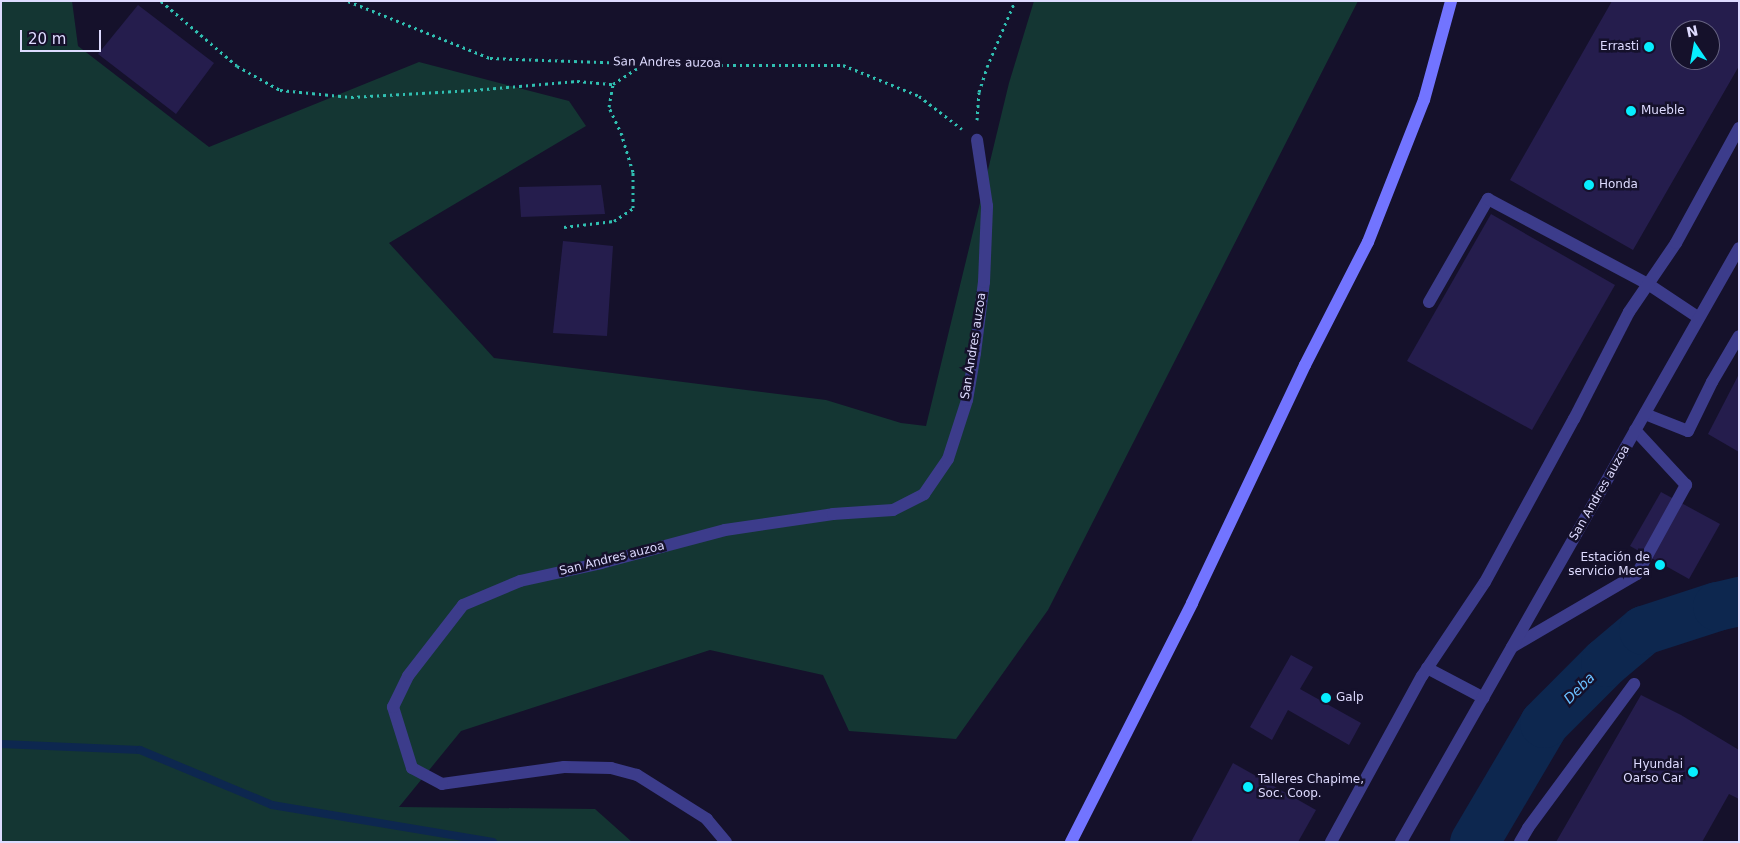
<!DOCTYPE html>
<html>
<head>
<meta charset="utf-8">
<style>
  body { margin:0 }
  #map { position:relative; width:1740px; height:843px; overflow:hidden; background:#15112b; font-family:"DejaVu Sans",sans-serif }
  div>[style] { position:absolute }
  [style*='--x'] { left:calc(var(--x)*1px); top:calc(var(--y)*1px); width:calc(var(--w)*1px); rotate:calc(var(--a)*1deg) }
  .green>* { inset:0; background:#143633 }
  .stream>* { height:8px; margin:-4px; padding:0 4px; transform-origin:4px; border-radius:4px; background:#0d274f }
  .river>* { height:49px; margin:-24.5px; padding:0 24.5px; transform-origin:24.5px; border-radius:24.5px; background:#0d274f }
  .building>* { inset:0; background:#251d4d }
  .path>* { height:3px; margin-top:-1.5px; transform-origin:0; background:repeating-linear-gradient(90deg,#30bfb1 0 2.5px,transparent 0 6.5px) }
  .service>* { height:12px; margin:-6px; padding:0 6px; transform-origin:6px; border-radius:6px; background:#3c3c8b }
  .minor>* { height:12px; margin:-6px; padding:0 6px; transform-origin:6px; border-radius:6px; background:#3c3c8b }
  .secondary>* { height:12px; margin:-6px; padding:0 6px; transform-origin:6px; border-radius:6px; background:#7274ff }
  .dots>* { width:14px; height:14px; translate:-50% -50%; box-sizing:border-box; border:2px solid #15112b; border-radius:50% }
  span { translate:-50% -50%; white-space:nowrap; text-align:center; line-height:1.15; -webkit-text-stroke:5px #15112b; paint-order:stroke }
  .poi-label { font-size:12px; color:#dedbff }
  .right { translate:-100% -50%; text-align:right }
  .left { translate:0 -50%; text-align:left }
  .street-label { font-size:12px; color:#dedbff }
  .water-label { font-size:14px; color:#69bfff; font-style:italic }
  .frame { position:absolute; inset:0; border:2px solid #dedbff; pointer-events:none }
  .north { position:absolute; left:1670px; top:20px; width:50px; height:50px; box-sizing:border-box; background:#15112b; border:1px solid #656280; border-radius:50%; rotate:348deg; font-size:14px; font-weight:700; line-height:20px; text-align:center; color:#dedbff }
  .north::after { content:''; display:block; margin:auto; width:18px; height:22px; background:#07eeff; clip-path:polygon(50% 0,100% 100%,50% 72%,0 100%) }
  .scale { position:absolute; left:20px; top:30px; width:81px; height:22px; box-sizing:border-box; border:2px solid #dedbff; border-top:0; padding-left:6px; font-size:15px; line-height:18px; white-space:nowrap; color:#dedbff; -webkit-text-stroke:4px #15112b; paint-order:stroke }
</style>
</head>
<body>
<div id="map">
  <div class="green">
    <i style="clip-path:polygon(1px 1px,72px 1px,78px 46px,209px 147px,419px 62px,569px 101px,586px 126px,389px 243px,494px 358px,826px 400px,901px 423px,926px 426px,1009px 83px,1034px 1px,1358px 1px,1048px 610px,956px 739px,849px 731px,823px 675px,710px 650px,461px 731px,399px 807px,595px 809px,632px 842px,1px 842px)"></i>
  </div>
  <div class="stream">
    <i style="--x:1;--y:744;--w:139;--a:2.5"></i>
    <i style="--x:140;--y:750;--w:143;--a:22.6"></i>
    <i style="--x:272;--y:805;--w:224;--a:9.5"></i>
  </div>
  <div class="river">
    <i style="--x:1474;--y:842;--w:138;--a:-59.5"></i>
    <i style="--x:1544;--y:723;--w:86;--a:-45"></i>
    <i style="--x:1605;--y:662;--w:50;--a:-40.1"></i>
    <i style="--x:1643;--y:630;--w:78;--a:-18"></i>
    <i style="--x:1717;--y:606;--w:23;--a:-13"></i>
  </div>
  <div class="building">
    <i style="clip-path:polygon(evenodd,1612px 1px,1739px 1px,1739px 66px,1633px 250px,1510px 180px,1612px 1px,1680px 30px,1710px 30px,1710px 60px,1680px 60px,1680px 30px)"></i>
    <i style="clip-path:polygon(138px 5px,214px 63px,176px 114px,98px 54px)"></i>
    <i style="clip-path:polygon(601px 185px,605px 214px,521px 217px,519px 187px)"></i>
    <i style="clip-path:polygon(1491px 214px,1615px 285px,1532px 430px,1407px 361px)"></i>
    <i style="clip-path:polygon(563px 241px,613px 246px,607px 336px,553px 333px)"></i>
    <i style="clip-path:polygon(1739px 374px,1739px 452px,1708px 434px)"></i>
    <i style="clip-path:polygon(1661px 492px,1720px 524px,1689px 579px,1630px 546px)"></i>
    <i style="clip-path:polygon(1291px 655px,1313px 667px,1300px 689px,1361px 723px,1349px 745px,1288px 710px,1272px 740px,1250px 727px)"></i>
    <i style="clip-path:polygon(1641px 695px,1681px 715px,1739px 750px,1739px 799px,1729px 794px,1702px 842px,1556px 842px)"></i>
    <i style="clip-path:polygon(1233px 763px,1316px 810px,1298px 842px,1191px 842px)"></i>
  </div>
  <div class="path">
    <i style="--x:161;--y:1;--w:100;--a:40.5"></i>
    <i style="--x:237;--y:66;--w:49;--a:29.2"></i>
    <i style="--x:280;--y:90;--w:71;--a:5.6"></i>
    <i style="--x:351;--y:97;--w:123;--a:-3.3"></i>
    <i style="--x:474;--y:90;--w:103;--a:-5"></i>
    <i style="--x:577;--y:81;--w:36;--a:5"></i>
    <i style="--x:348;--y:1;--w:153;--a:21.9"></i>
    <i style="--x:490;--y:58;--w:198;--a:2"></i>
    <i style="--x:688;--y:65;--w:155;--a:0"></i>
    <i style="--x:843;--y:65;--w:82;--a:22.2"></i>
    <i style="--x:919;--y:96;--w:54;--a:37.5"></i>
    <i style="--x:977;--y:120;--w:28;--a:-86"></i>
    <i style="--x:979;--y:92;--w:26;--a:-72"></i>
    <i style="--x:987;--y:67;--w:72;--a:-67"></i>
    <i style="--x:564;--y:227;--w:50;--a:-6.8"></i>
    <i style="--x:614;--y:221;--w:23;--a:-34"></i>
    <i style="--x:633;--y:208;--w:36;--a:-90"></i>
    <i style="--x:633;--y:172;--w:39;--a:-107"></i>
    <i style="--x:622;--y:135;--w:31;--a:-115"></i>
    <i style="--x:609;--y:107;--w:23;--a:-80"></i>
    <i style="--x:613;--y:84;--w:37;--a:-33"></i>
  </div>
  <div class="service">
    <i style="--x:1429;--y:302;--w:119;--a:-60.2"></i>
    <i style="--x:1488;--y:199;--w:181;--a:28"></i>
    <i style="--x:1648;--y:284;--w:61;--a:33.7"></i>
    <i style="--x:1645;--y:414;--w:46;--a:21.6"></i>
    <i style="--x:1688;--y:431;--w:55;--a:-63.9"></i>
    <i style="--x:1712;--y:382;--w:53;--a:-59.6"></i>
    <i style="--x:1512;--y:647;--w:145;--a:-30.3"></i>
    <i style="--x:1637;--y:574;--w:102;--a:-61.2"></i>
    <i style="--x:1686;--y:485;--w:75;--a:-132.8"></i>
    <i style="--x:1427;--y:668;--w:64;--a:27.8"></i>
    <i style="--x:1331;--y:842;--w:189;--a:-61.3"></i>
    <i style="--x:1422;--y:676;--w:113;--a:-56.2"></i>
    <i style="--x:1485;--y:582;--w:186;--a:-61.4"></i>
    <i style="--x:1574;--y:419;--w:120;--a:-62.8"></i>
    <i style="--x:1629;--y:312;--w:83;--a:-55.7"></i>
    <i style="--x:1676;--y:243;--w:131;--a:-61.3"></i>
    <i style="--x:1520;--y:842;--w:16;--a:-60"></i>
    <i style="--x:1528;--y:828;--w:179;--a:-53.6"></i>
  </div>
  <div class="minor">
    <i style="--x:726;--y:842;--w:30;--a:-130"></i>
    <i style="--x:707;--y:819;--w:83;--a:-147.8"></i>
    <i style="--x:637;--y:775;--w:27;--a:-165"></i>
    <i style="--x:611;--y:768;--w:47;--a:-178.8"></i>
    <i style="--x:564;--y:767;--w:123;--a:172.1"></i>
    <i style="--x:442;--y:784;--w:34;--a:-152"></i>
    <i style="--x:412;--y:768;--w:64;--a:-107.3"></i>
    <i style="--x:393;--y:707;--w:34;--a:-64"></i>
    <i style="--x:408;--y:676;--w:90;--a:-52.2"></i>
    <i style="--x:463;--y:605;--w:62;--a:-22.8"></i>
    <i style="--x:520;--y:581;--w:83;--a:-12.5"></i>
    <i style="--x:601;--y:563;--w:128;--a:-14.9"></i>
    <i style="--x:725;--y:530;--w:109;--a:-8.4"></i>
    <i style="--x:833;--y:514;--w:60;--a:-3.8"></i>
    <i style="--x:893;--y:510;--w:35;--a:-27"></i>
    <i style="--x:924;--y:494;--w:42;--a:-55.6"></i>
    <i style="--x:948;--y:459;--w:62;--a:-72.1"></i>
    <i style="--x:967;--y:400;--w:48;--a:-80.3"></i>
    <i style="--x:975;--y:353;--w:72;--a:-82.8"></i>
    <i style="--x:984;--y:282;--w:76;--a:-87.7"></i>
    <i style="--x:987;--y:206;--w:67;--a:-98.6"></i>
    <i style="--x:1401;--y:842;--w:683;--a:-60.36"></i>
  </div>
  <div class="secondary">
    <i style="--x:1071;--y:842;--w:268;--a:-63.1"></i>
    <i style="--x:1192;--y:603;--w:263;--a:-64.6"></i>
    <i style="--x:1305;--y:365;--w:138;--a:-62.9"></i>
    <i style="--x:1368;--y:242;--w:153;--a:-68.5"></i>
    <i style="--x:1424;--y:100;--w:103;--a:-74.7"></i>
  </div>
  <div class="dots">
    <i style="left:1649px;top:47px;background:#07eeff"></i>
    <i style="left:1631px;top:111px;background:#07eeff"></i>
    <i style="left:1589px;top:185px;background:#07eeff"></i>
    <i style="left:1660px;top:565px;background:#07eeff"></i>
    <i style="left:1326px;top:698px;background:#07eeff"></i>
    <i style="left:1693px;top:772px;background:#07eeff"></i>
    <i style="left:1248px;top:787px;background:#07eeff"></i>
  </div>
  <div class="poi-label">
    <span class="right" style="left:1639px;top:47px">Errasti</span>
    <span class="left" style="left:1641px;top:111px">Mueble</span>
    <span class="left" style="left:1599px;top:185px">Honda</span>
    <span class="right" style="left:1650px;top:565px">Estación de<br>servicio Meca</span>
    <span class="left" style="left:1336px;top:698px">Galp</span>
    <span class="right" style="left:1683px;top:772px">Hyundai<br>Oarso Car</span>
    <span class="left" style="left:1258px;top:787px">Talleres Chapime,<br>Soc. Coop.</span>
  </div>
  <div class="street-label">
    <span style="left:667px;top:63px;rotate:1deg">San Andres auzoa</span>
    <span style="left:974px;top:346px;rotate:-81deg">San Andres auzoa</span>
    <span style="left:1600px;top:493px;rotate:-60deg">San Andres auzoa</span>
    <span style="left:612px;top:559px;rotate:-14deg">San Andres auzoa</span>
  </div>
  <div class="water-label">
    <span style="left:1579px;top:688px;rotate:-45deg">Deba</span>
  </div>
  <div class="frame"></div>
  <div class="north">N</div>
  <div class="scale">20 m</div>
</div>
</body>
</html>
